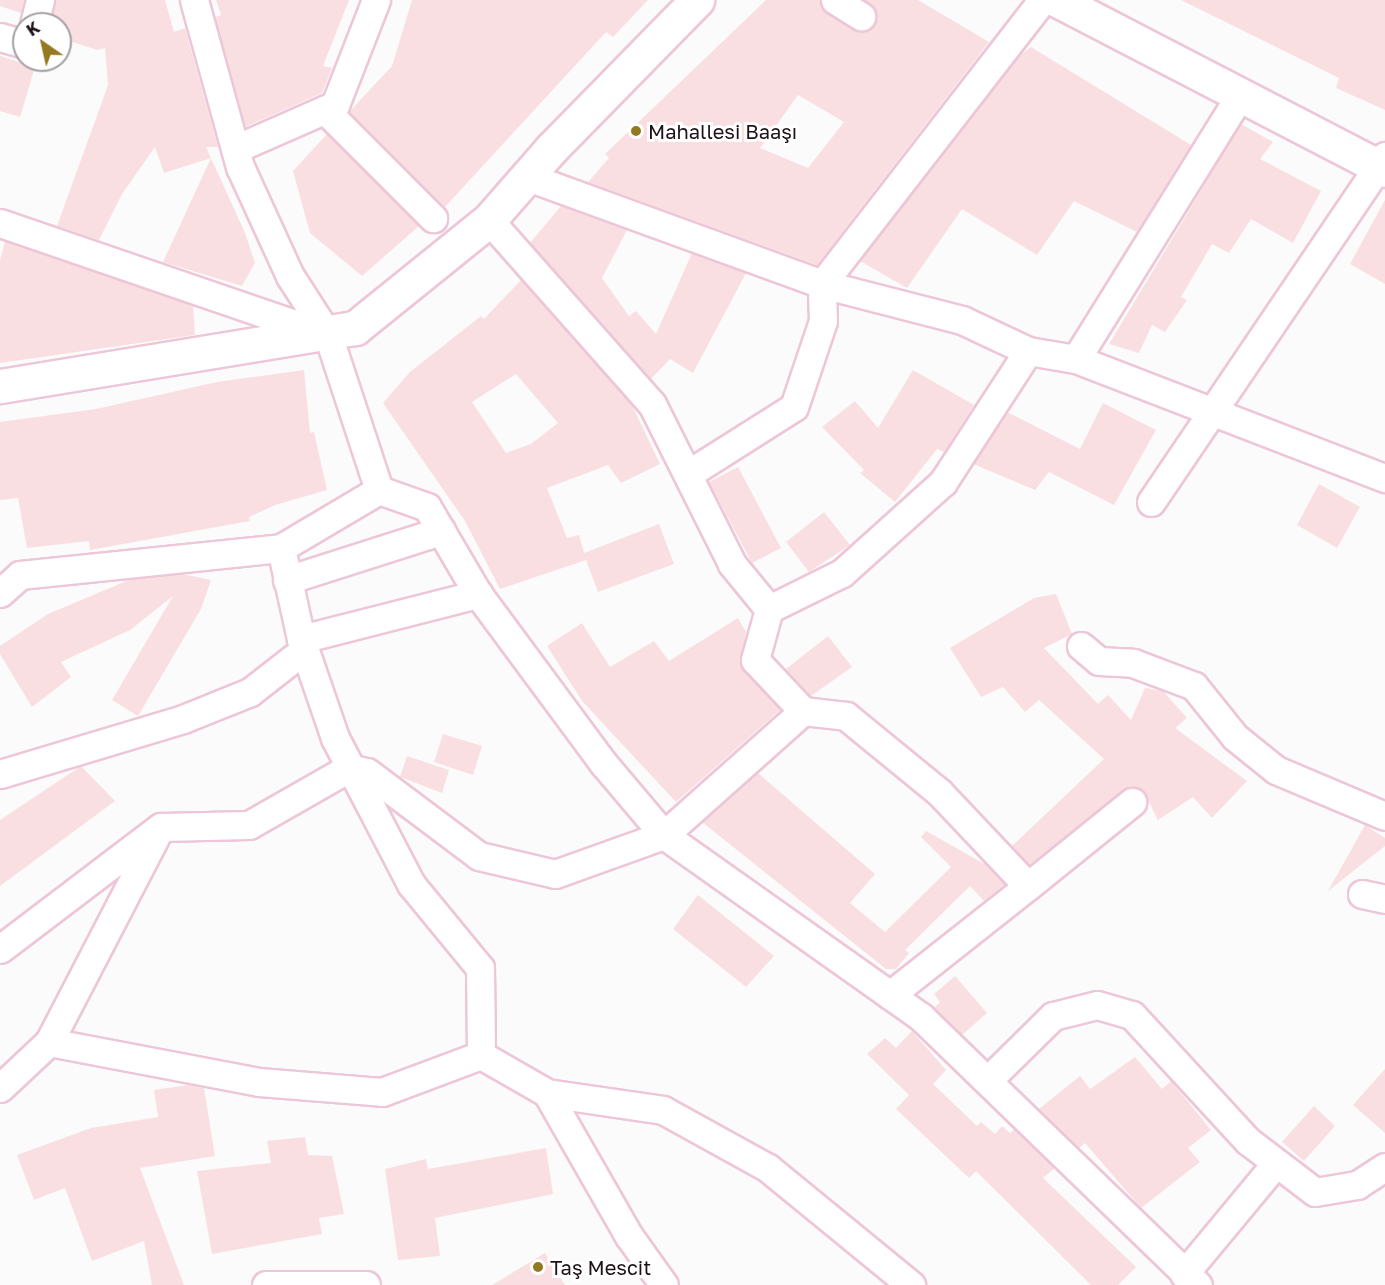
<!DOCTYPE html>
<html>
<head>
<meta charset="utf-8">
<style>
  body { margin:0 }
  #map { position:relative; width:1385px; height:1285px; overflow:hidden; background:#fbfbfb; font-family:"Golos Text",sans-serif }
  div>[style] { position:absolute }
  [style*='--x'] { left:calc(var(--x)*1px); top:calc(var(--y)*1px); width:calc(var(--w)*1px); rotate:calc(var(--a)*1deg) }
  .building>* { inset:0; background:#fadfe2 }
  .roads { filter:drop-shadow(2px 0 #edc6d8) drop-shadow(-2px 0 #edc6d8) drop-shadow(0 2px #edc6d8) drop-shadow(0 -2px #edc6d8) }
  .street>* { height:27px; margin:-13.5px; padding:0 13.5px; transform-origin:13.5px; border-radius:13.5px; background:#fff }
  .secondary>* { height:33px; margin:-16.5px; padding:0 16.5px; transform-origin:16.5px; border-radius:16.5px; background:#fff }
  .dots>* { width:16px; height:16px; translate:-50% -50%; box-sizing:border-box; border:3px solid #fff; border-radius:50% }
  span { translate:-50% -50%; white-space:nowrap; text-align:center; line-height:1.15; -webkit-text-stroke:6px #fff; paint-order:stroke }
  .poi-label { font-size:20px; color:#1e1117 }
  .left { translate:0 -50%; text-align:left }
  .north { position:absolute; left:12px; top:12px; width:60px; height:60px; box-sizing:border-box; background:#fff; border:2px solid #a5a0a2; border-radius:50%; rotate:326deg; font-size:16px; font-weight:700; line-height:24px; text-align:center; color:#1e1117 }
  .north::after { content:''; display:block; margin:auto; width:21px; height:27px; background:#937a21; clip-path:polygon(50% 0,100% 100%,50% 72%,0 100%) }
</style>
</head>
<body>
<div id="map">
  <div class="building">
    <i style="clip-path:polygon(0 0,24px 0,21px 13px,0 6px)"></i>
    <i style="clip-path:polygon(55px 0,165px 0,174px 32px,185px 28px,218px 147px,206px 147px,245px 233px,255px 263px,242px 286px,163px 262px,211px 158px,164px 173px,155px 147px,122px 194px,99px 240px,57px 226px,108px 85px,105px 48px,97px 50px,60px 38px,60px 24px,50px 24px)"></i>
    <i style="clip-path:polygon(216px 0,349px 0,323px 66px,332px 68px,322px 93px,245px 127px,215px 17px,221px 15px)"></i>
    <i style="clip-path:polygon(412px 0,648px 0,613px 37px,606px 32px,445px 207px,349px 112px,392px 66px)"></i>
    <i style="clip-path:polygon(evenodd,766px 0,819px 0,827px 13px,861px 32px,874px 25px,877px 17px,865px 0,918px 0,989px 42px,817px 265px,588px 182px,609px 158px,605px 154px,766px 0,798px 95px,844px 122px,808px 168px,760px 148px,798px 95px)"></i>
    <i style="clip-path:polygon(1181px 0,1385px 0,1385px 110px,1336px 88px,1339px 78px)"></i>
    <i style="clip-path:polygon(1031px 47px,1191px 145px,1137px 232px,1074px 201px,1037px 255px,962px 209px,907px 288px,860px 261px,1017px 58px)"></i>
    <i style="clip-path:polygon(0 56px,35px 67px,20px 117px,0 111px)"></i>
    <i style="clip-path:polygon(1241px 124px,1273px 142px,1260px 159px,1321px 191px,1293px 243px,1251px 219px,1229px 253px,1212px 244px,1181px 297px,1187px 300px,1165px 332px,1152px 325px,1139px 353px,1109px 344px)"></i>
    <i style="clip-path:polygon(327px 134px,419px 226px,362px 276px,310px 233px,293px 171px)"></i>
    <i style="clip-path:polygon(1385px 200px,1385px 284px,1350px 264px)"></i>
    <i style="clip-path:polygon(561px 206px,627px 230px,602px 278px,629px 316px,636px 311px,656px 334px,692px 253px,746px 273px,693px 373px,670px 359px,651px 379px,530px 243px)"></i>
    <i style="clip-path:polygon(5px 241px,193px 305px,195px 335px,0 363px,0 261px)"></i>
    <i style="clip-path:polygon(evenodd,521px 280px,632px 405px,660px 464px,621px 483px,608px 465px,547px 488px,567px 538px,579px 535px,584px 553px,659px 524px,674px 564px,598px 592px,586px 560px,500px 589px,465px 521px,383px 403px,410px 372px,481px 316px,484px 319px,521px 280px,516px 374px,558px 423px,531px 444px,506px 453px,472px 402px,516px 374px)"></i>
    <i style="clip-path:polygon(304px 370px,310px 433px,314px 432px,327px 490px,275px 505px,249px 517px,250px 521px,90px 550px,89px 541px,27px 548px,18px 498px,0 500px,0 422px,96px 409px,217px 382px)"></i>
    <i style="clip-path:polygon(913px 370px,974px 405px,944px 452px,937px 449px,895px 502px,860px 473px,864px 470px,822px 427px,855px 401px,878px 428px)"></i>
    <i style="clip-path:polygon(1103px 403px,1156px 430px,1114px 505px,1049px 472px,1035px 490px,973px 464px,1007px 412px,1080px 449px)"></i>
    <i style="clip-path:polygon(738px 467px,781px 548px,752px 563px,709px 482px)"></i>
    <i style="clip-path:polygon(1319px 484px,1360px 507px,1337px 548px,1297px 525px)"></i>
    <i style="clip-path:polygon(824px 512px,850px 545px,809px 572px,786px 542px)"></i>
    <i style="clip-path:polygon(182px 574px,211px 580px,201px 609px,138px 716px,112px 700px,173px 596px,130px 630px,61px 662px,71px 677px,32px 707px,0 654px,0 646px,48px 614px,129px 580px)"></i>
    <i style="clip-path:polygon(1056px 594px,1072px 634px,1044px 648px,1098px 704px,1108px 695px,1131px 720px,1145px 688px,1163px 691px,1187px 718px,1175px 728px,1247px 781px,1212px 818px,1193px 797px,1158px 820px,1144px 792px,1130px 786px,1029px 865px,1012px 846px,1104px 759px,1039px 700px,1025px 712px,1003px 687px,981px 697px,950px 648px,1034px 598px)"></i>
    <i style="clip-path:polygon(738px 618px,746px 632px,740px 664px,780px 710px,676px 802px,582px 701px,547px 646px,582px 623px,610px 667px,654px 641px,669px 661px)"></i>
    <i style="clip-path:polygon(828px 636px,852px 667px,811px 696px,786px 669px)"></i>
    <i style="clip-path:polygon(443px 734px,482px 746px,473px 775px,434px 762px)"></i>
    <i style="clip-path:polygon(407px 756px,449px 770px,442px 793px,400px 777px)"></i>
    <i style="clip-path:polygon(81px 766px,115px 801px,0 886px,0 820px)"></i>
    <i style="clip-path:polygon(758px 773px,875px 874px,850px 903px,885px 932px,951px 867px,921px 837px,926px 831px,988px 866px,1005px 884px,984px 901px,970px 886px,905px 950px,909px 953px,896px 969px,886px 969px,702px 822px)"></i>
    <i style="clip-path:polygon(1365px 825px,1385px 838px,1385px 846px,1328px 891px)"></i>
    <i style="clip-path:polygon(698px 895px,774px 956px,746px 987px,673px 929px)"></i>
    <i style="clip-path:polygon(955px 976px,987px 1013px,962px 1035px,934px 1008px,940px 1002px,934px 994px)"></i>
    <i style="clip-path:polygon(912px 1031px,946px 1070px,933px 1084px,977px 1126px,981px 1122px,995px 1134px,1002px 1126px,1010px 1133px,1015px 1129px,1055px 1168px,1043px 1178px,1136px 1267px,1118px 1285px,1091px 1285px,976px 1171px,969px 1178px,896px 1109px,909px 1095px,867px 1054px,885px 1038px,896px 1048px)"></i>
    <i style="clip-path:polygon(1135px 1057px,1162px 1089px,1171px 1081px,1211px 1130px,1188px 1148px,1200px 1162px,1141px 1208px,1085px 1143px,1079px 1148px,1039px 1109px,1080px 1076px,1090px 1089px)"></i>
    <i style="clip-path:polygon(1385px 1069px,1385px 1133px,1353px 1105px)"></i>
    <i style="clip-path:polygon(188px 1085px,204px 1088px,215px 1156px,140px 1168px,184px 1285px,152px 1285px,144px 1241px,92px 1261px,65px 1188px,34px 1200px,17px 1155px,91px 1128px,158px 1117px,154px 1090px)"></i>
    <i style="clip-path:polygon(1314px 1106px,1335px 1126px,1304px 1161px,1282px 1142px)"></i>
    <i style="clip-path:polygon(305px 1137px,308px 1155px,332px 1156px,344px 1214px,319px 1218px,322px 1234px,212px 1254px,197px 1171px,271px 1163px,267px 1141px)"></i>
    <i style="clip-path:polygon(546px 1148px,553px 1194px,435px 1218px,440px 1256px,398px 1260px,385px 1169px,426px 1159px,428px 1169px)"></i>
    <i style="clip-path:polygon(545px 1253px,565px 1285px,492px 1285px)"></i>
  </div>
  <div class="roads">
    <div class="street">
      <i style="--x:835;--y:0;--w:31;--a:32"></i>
      <i style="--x:34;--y:24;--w:25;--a:-76"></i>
      <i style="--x:0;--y:37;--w:25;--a:16"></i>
      <i style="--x:325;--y:110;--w:153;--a:45"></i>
      <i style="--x:235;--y:149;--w:109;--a:-23.7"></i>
      <i style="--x:335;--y:105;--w:113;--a:-68.7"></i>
      <i style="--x:528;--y:177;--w:313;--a:20"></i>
      <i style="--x:822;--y:284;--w:145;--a:14.4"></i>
      <i style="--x:962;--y:320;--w:73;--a:25.2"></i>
      <i style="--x:1028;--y:351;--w:49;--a:9.5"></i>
      <i style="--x:1076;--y:359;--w:331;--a:21.1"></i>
      <i style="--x:489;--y:220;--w:246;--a:48.5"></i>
      <i style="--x:652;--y:404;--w:179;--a:63.4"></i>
      <i style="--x:732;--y:564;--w:58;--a:50.6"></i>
      <i style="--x:769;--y:609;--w:53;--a:105.4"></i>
      <i style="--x:755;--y:660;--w:70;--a:46.7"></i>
      <i style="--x:803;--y:711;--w:43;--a:6.6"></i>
      <i style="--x:846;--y:716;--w:120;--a:39.3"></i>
      <i style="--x:939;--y:792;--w:129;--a:46.6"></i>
      <i style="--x:1028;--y:886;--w:176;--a:141.7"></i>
      <i style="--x:0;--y:223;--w:347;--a:18.9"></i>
      <i style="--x:328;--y:335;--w:70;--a:-122.8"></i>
      <i style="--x:290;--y:276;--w:120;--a:-114.6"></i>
      <i style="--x:240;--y:167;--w:173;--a:-105.4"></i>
      <i style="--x:1076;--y:359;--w:309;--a:-58.1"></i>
      <i style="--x:688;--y:474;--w:125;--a:-32.3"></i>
      <i style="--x:794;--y:407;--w:91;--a:-71.4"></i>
      <i style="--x:823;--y:321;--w:37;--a:-92"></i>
      <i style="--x:822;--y:284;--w:359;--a:-52.2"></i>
      <i style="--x:379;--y:490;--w:51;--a:19.5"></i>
      <i style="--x:427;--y:507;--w:101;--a:59.6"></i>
      <i style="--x:478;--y:594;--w:212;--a:53.5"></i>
      <i style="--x:604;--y:764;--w:93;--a:49.8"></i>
      <i style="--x:664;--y:835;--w:314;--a:35.3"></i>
      <i style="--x:920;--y:1016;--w:387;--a:44.1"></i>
      <i style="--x:1151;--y:502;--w:418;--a:-55.9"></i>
      <i style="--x:281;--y:548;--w:93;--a:77.6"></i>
      <i style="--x:301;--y:639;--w:105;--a:71"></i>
      <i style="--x:335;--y:738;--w:165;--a:62.5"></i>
      <i style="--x:411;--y:884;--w:109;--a:50.6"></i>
      <i style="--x:480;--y:968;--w:87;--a:89.3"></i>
      <i style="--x:287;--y:580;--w:162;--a:-17.7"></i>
      <i style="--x:0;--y:593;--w:27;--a:-42"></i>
      <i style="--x:20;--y:575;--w:262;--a:-5.9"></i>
      <i style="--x:281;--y:548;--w:114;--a:-30.6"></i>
      <i style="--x:379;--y:490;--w:163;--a:-108.2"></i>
      <i style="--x:769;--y:609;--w:81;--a:-26.3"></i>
      <i style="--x:842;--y:573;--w:136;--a:-42"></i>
      <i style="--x:943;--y:482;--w:156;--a:-57"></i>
      <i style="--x:301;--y:639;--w:183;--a:-14.3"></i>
      <i style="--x:1081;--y:646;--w:23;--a:40"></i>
      <i style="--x:1099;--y:661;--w:34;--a:3"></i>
      <i style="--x:1133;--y:663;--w:65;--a:20.7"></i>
      <i style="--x:1194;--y:686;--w:65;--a:51.2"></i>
      <i style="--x:1235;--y:737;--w:53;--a:38.8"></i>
      <i style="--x:1276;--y:770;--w:118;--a:22.9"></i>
      <i style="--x:0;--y:774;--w:191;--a:-16.7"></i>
      <i style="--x:183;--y:719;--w:72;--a:-21.9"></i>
      <i style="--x:250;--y:692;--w:68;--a:-37.9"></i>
      <i style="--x:1028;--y:886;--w:134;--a:-38.9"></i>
      <i style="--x:1362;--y:894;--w:24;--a:12"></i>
      <i style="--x:0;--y:949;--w:202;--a:-37.2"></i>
      <i style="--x:161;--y:827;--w:88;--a:-1.3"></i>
      <i style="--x:249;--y:825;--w:115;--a:-29.7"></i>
      <i style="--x:349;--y:768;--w:18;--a:13"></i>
      <i style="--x:367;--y:772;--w:140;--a:36.9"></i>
      <i style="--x:479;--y:856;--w:78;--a:13.3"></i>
      <i style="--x:555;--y:874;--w:116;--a:-19.7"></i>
      <i style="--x:664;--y:835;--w:186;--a:-41.7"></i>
      <i style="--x:49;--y:1042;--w:214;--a:10.8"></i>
      <i style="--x:259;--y:1082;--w:123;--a:4.6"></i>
      <i style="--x:382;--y:1092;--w:106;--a:-20.5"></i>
      <i style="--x:481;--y:1055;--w:76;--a:29.9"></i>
      <i style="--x:547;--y:1093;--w:117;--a:8.3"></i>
      <i style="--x:663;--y:1110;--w:120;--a:28.9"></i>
      <i style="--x:768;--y:1168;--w:185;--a:39.3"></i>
      <i style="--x:988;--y:1080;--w:91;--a:-44.6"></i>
      <i style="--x:1053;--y:1016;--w:45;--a:-14"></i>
      <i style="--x:1097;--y:1005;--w:36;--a:16"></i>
      <i style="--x:1132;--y:1015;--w:171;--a:47.4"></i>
      <i style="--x:1248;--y:1141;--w:84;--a:37.3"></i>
      <i style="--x:1315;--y:1192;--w:43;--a:-9.5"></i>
      <i style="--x:1357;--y:1185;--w:33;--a:-33"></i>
      <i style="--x:0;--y:1088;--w:67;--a:-43.2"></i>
      <i style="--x:49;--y:1042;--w:234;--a:-62.6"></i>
      <i style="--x:547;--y:1093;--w:165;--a:60.2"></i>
      <i style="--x:629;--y:1236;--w:60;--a:54.5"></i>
      <i style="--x:1184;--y:1274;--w:144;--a:-50.3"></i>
      <i style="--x:266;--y:1285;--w:100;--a:0"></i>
    </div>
    <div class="secondary">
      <i style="--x:1057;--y:0;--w:369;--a:27.4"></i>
      <i style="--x:0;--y:386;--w:360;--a:-9.3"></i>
      <i style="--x:355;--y:328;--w:172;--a:-38.9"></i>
      <i style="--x:489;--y:220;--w:94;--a:-48.9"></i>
      <i style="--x:551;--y:149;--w:209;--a:-45.6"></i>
    </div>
  </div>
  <div class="dots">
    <i style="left:636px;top:131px;background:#937a21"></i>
    <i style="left:538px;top:1267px;background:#937a21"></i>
  </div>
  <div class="poi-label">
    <span class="left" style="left:648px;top:131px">Mahallesi Baaşı</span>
    <span class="left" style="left:550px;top:1267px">Taş Mescit</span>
  </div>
  <div class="north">K</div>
</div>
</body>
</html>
